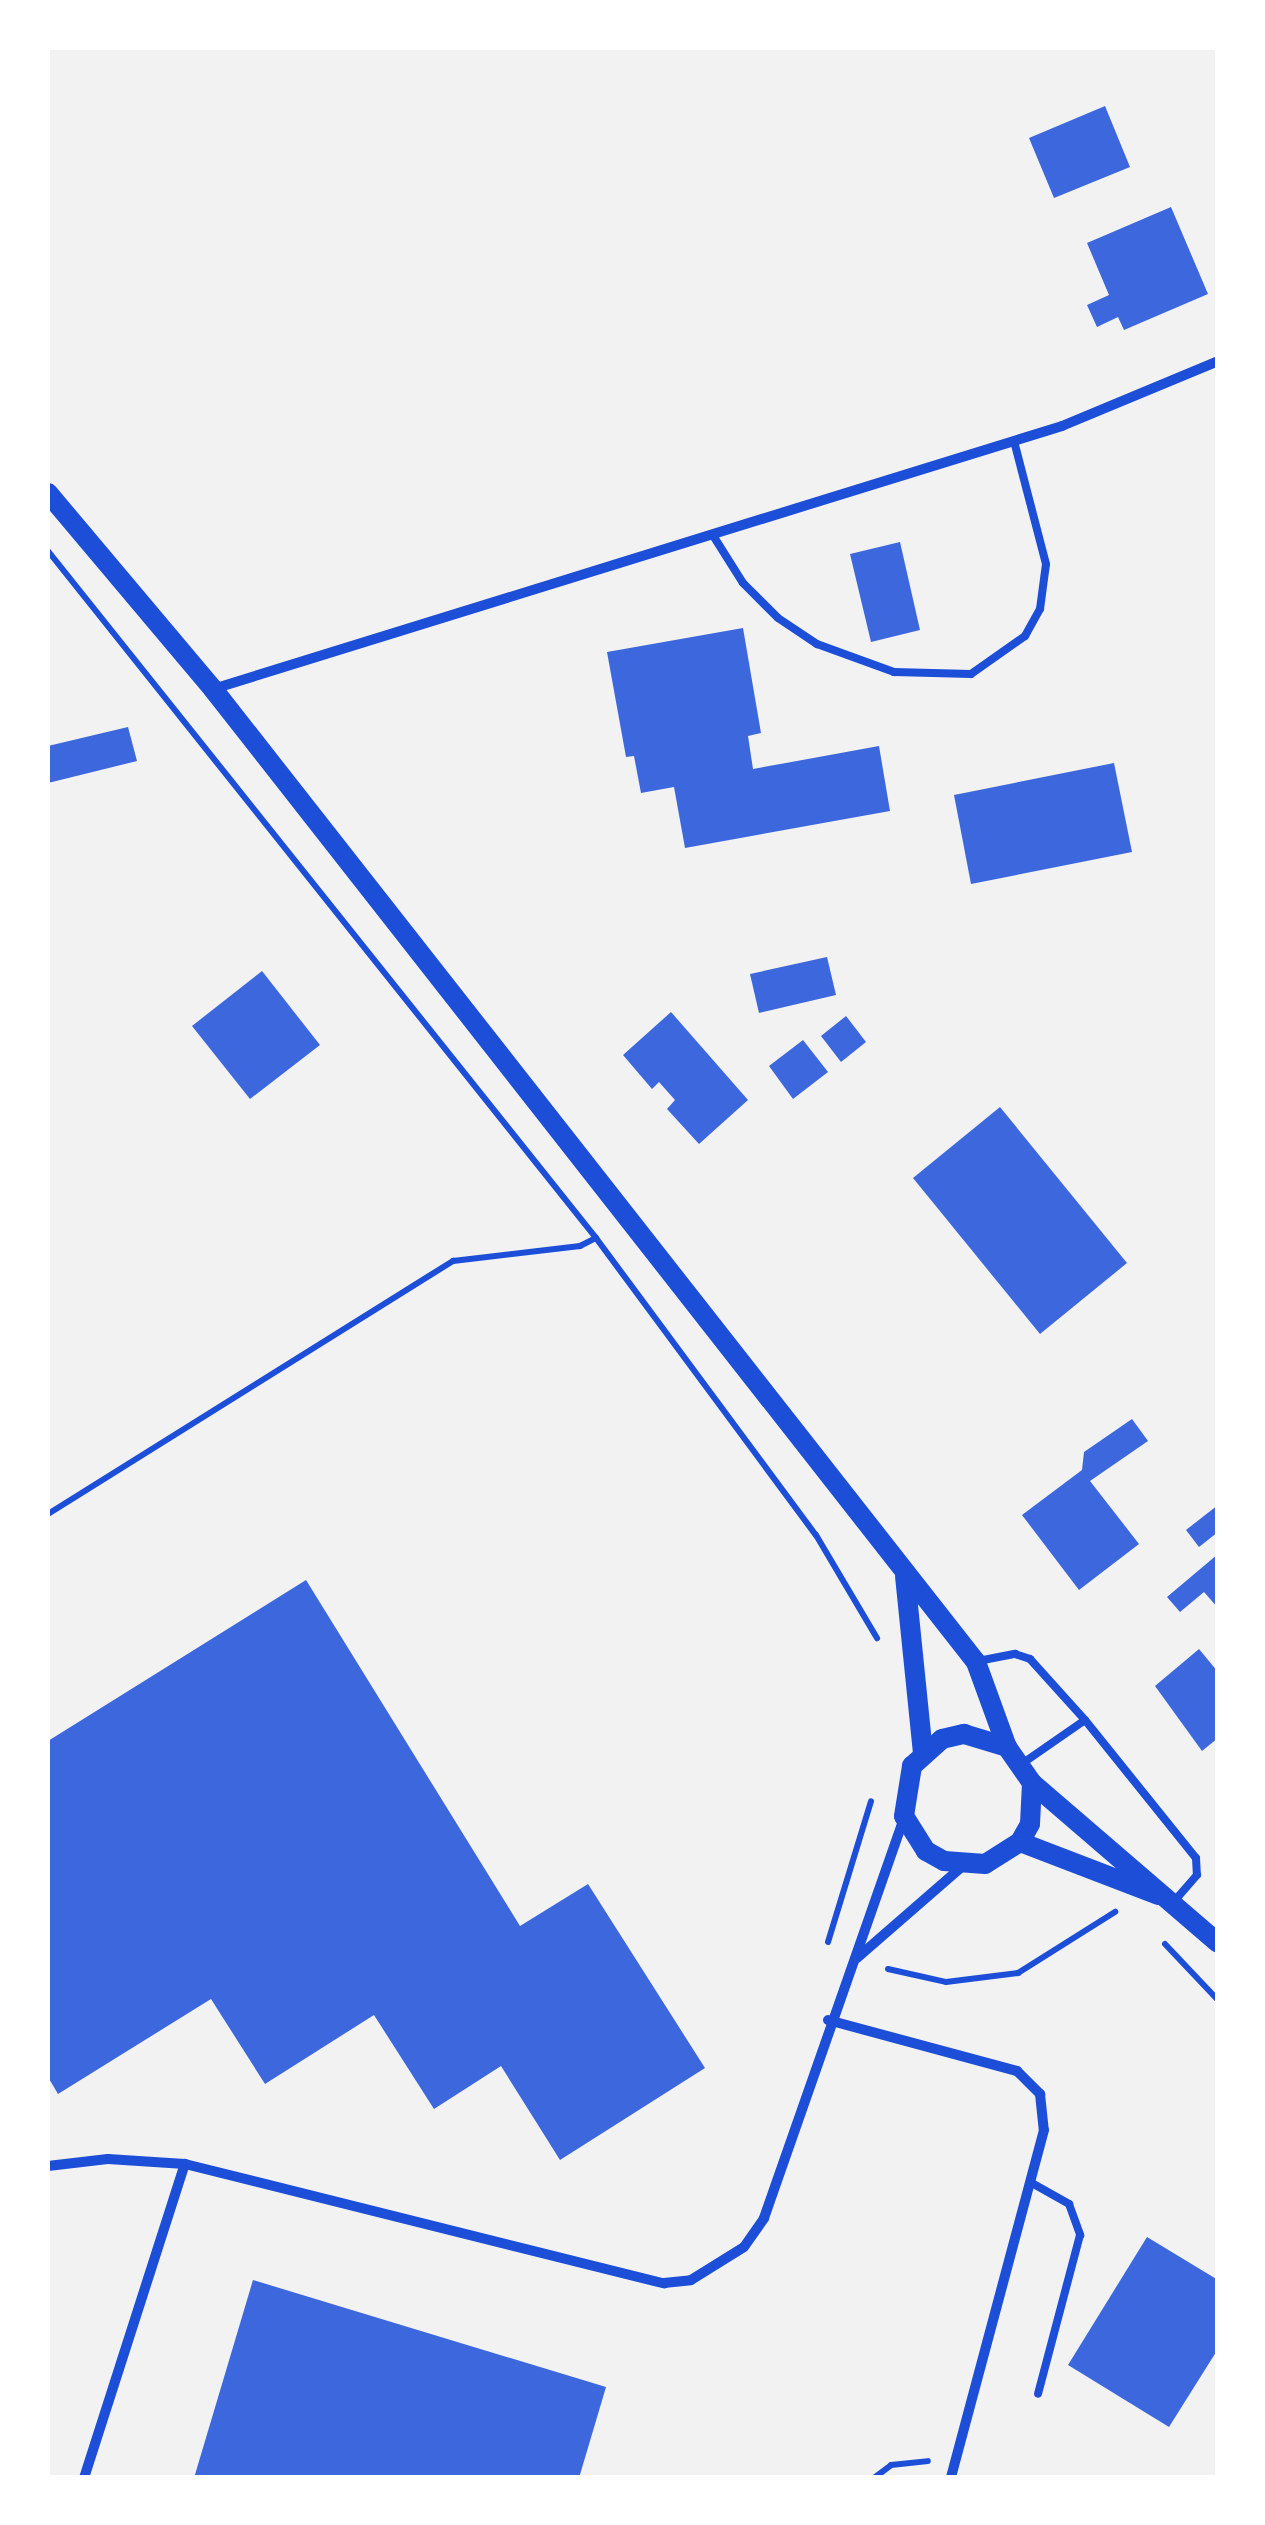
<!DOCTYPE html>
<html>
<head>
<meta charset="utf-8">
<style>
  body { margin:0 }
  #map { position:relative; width:1265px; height:2525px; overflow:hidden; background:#f2f2f2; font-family:"Nunito Sans",sans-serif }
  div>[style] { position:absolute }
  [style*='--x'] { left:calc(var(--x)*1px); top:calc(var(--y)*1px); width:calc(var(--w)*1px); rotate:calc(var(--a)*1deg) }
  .building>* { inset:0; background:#3d67dc }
  .path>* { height:6px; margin:-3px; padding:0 3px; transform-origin:3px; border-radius:3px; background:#1d4ed8 }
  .service>* { height:8px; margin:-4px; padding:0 4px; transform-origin:4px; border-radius:4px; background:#1d4ed8 }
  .minor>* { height:10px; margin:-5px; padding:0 5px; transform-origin:5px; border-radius:5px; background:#1d4ed8 }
  .secondary>* { height:20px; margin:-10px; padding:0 10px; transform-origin:10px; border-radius:10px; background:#1d4ed8 }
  span { translate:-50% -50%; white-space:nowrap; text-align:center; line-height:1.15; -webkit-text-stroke:10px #fff; paint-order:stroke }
  .frame { position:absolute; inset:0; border:50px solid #fff; pointer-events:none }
</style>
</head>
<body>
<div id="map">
  <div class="building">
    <i style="clip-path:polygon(1105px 106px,1130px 167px,1054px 198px,1029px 138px)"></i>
    <i style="clip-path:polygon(1171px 207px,1208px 294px,1124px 330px,1118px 317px,1097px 327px,1087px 305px,1109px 295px,1087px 243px)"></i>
    <i style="clip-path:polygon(900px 542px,920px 630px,871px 642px,850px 554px)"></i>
    <i style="clip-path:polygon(743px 628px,761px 733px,748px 736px,753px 769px,879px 746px,890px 811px,685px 848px,674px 787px,641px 793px,634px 756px,626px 757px,607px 652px)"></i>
    <i style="clip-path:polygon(128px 727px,137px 761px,48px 783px,48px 746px)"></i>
    <i style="clip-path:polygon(1114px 763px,1132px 852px,971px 884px,954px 795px)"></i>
    <i style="clip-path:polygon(827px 957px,836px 995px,759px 1013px,750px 974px)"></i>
    <i style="clip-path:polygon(262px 971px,320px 1045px,250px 1099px,192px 1026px)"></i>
    <i style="clip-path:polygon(671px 1012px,748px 1100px,699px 1144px,667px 1109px,675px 1100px,659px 1082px,652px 1089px,623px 1055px)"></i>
    <i style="clip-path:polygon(846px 1016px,866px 1042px,841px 1062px,821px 1036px)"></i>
    <i style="clip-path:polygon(803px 1040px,828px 1072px,793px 1099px,769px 1066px)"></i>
    <i style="clip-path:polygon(1000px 1107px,1127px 1263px,1040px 1334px,913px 1178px)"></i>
    <i style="clip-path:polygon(1132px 1419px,1148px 1441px,1090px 1481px,1139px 1544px,1079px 1590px,1022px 1515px,1082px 1470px,1084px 1452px)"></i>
    <i style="clip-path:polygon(1218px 1505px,1218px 1532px,1199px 1547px,1186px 1530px)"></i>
    <i style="clip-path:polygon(1218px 1554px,1218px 1608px,1204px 1592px,1180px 1612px,1167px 1597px)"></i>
    <i style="clip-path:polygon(306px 1580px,520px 1926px,588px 1884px,705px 2068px,560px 2160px,501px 2066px,434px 2109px,374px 2015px,265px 2084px,211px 1999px,58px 2094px,48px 2077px,48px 1741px)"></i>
    <i style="clip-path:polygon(1199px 1649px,1218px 1672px,1218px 1738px,1202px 1751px,1155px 1686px)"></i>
    <i style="clip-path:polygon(1147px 2237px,1218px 2280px,1218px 2349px,1169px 2427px,1068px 2365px)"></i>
    <i style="clip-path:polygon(253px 2280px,606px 2387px,579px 2478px,194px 2478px)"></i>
  </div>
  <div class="path">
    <i style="--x:48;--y:551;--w:879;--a:51.42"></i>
    <i style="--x:596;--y:1238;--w:370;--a:53.5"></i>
    <i style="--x:816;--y:1535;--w:120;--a:59.4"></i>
    <i style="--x:48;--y:1514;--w:478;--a:-32"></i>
    <i style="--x:453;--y:1261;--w:128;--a:-6.7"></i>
    <i style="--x:580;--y:1246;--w:18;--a:-27"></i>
    <i style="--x:828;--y:1942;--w:147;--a:-73"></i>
    <i style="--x:1165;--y:1944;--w:77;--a:46.6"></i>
    <i style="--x:888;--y:1969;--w:59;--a:12.6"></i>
    <i style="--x:946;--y:1982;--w:73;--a:-7.1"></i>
    <i style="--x:1018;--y:1973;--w:115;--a:-32.2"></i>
    <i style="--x:874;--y:2478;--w:21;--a:-37"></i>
    <i style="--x:891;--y:2465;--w:37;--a:-6"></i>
  </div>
  <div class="service">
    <i style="--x:714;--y:537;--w:54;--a:57.8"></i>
    <i style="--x:743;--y:583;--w:49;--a:45"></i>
    <i style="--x:778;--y:618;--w:47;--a:33.7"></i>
    <i style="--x:817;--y:644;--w:82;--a:20"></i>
    <i style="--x:894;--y:672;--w:77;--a:1.5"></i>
    <i style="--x:971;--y:674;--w:66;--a:-35.1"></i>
    <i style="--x:1025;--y:636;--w:31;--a:-61"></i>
    <i style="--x:1040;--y:609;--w:45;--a:-82.4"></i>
    <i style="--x:1046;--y:564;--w:127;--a:-104.6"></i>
    <i style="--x:978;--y:1661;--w:38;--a:-11"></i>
    <i style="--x:1015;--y:1654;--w:16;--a:18"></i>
    <i style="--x:1030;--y:1659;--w:82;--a:48"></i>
    <i style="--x:1085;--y:1720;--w:177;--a:51.2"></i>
    <i style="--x:1196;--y:1858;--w:17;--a:87"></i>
    <i style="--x:1197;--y:1875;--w:35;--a:131"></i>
    <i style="--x:1023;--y:1763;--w:75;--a:-34.7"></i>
    <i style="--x:1030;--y:2182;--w:45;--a:29.4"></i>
    <i style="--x:1069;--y:2204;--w:33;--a:70"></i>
    <i style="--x:1080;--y:2235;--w:164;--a:104.8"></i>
  </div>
  <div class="minor">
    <i style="--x:213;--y:689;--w:889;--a:-17.21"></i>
    <i style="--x:1062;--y:426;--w:169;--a:-22.6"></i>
    <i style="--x:857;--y:1958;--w:142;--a:-41"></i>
    <i style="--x:828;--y:2020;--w:196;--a:15.1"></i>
    <i style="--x:1017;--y:2071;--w:33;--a:45"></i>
    <i style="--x:1040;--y:2094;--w:36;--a:84"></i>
    <i style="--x:1044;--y:2130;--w:360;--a:105"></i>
    <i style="--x:48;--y:2166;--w:60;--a:-6.7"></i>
    <i style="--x:108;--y:2159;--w:77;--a:3.7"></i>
    <i style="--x:185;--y:2164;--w:494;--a:14"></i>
    <i style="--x:664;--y:2283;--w:27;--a:-6"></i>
    <i style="--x:691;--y:2280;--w:62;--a:-31.9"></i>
    <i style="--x:744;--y:2247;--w:35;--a:-55"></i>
    <i style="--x:764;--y:2218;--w:422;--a:-70.7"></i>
    <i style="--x:84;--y:2478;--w:330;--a:-72.2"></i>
  </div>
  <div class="secondary">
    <i style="--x:48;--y:493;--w:256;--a:49.9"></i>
    <i style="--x:213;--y:689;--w:1236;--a:51.9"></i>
    <i style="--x:976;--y:1662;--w:90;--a:70"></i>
    <i style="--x:1007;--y:1747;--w:44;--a:55.2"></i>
    <i style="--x:1032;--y:1783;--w:41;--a:92.8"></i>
    <i style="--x:1030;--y:1824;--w:21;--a:119"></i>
    <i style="--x:1020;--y:1842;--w:41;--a:147.8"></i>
    <i style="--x:985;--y:1864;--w:41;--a:-175.8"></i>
    <i style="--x:944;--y:1861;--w:21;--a:-151"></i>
    <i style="--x:926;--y:1851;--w:41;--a:-122.2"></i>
    <i style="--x:904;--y:1816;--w:51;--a:-80.9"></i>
    <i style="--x:912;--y:1766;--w:40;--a:-42"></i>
    <i style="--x:942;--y:1739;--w:23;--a:-13"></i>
    <i style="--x:964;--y:1734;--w:45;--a:16.8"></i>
    <i style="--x:905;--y:1576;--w:177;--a:84.2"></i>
    <i style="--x:1032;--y:1783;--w:245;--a:40.7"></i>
    <i style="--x:1020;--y:1842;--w:148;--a:21"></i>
  </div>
  <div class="frame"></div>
</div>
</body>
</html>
